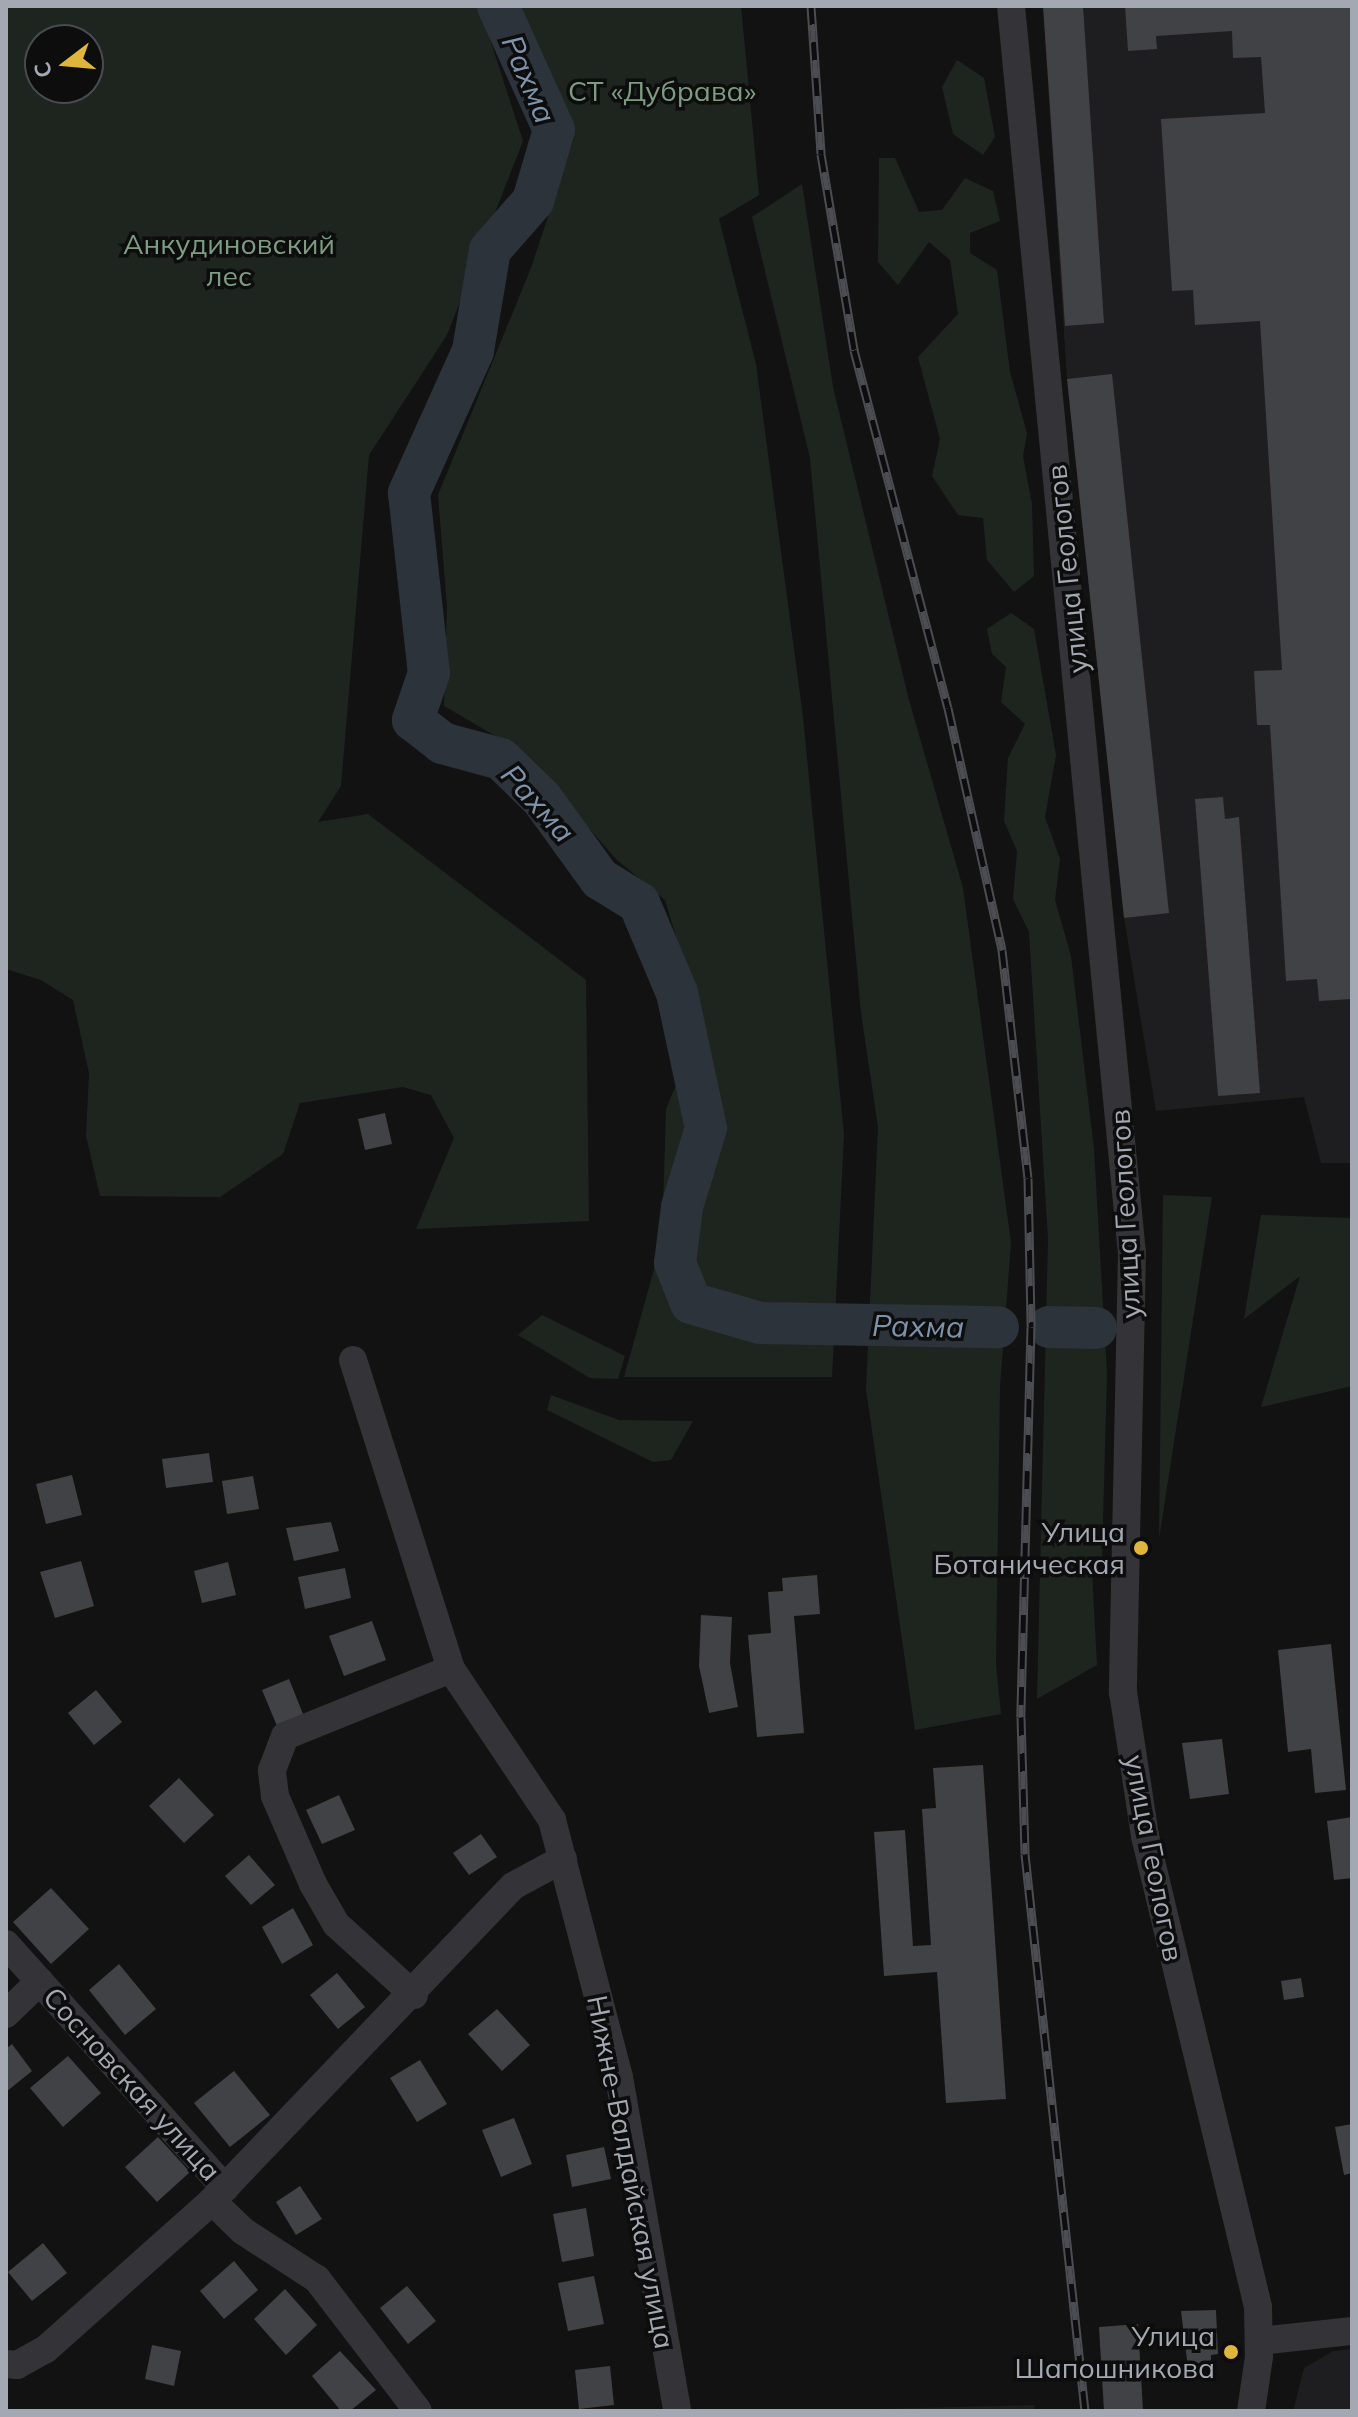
<!DOCTYPE html>
<html>
<head>
<meta charset="utf-8">
<style>
  body { margin:0 }
  #map { position:relative; width:1358px; height:2417px; overflow:hidden; background:#121213; font-family:Mulish,sans-serif }
  div>[style] { position:absolute }
  [style*='--x'] { left:calc(var(--x)*1px); top:calc(var(--y)*1px); width:calc(var(--w)*1px); rotate:calc(var(--a)*1deg) }
  .built>* { inset:0; background:#1e1e20 }
  .green>* { inset:0; background:#1e251f }
  .river>* { height:42px; margin:-21px; padding:0 21px; transform-origin:21px; border-radius:21px; background:#2c333a }
  .building>* { inset:0; background:#414246 }
  .minor>* { height:28px; margin:-14px; padding:0 14px; transform-origin:14px; border-radius:14px; background:#333338 }
  .rail>* { height:9px; margin-top:-4.5px; transform-origin:0; background:repeating-linear-gradient(90deg,#0d0d0e 0 18px,#4c4d52 0 36px); box-sizing:border-box; border-block:2px solid #4c4d52 }
  .dots>* { width:22px; height:22px; translate:-50% -50%; box-sizing:border-box; border:4px solid #0d0d0e; border-radius:50% }
  span { translate:-50% -50%; white-space:nowrap; text-align:center; line-height:1.15; -webkit-text-stroke:7px #0d0d0e; paint-order:stroke }
  .park-label { font-size:28px; color:#7d9c81 }
  .street-label { font-size:28px; color:#a4a8b2 }
  .poi-label { font-size:28px; color:#a4a8b2 }
  .right { translate:-100% -50%; text-align:right }
  .water-label { font-size:30px; color:#7e93ab; font-style:italic }
  .frame { position:absolute; inset:0; border:8px solid #a4a8b2; pointer-events:none }
  .north { position:absolute; left:24px; top:24px; width:80px; height:80px; box-sizing:border-box; background:#0d0d0e; border:2px solid #494b50; border-radius:50%; rotate:254deg; font-size:22px; font-weight:700; line-height:32px; text-align:center; color:#a4a8b2 }
  .north::after { content:''; display:block; margin:auto; width:28px; height:36px; background:#e0b53c; clip-path:polygon(50% 0,100% 100%,50% 72%,0 100%) }
</style>
</head>
<body>
<div id="map">
  <div class="built">
    <i style="clip-path:polygon(1043px 6px,1352px 6px,1352px 1163px,1321px 1163px,1304px 1097px,1156px 1111px,1124px 918px,1067px 379px)"></i>
    <i style="clip-path:polygon(1352px 2349px,1352px 2411px,1293px 2411px,1304px 2368px,1333px 2351px)"></i>
    <i style="clip-path:polygon(1035px 2405px,1034px 2411px,833px 2411px,833px 2410px)"></i>
  </div>
  <div class="green">
    <i style="clip-path:polygon(evenodd,6px 6px,479px 6px,523px 141px,447px 335px,369px 455px,341px 786px,318px 822px,368px 814px,586px 980px,589px 1221px,416px 1229px,454px 1138px,431px 1095px,403px 1087px,300px 1103px,283px 1154px,220px 1197px,100px 1196px,86px 1136px,89px 1073px,73px 1000px,41px 980px,6px 969px,6px 6px,88px 40px,88px 88px,40px 88px,40px 40px,88px 40px)"></i>
    <i style="clip-path:polygon(518px 6px,741px 6px,759px 195px,719px 219px,756px 364px,803px 717px,844px 1135px,832px 1377px,624px 1377px,662px 1241px,666px 1109px,702px 1023px,665px 900px,616px 859px,521px 751px,444px 706px,447px 606px,438px 495px,531px 268px,574px 138px)"></i>
    <i style="clip-path:polygon(957px 60px,984px 78px,995px 137px,983px 155px,953px 134px,942px 87px)"></i>
    <i style="clip-path:polygon(879px 158px,895px 158px,919px 212px,942px 210px,965px 178px,993px 191px,1000px 221px,970px 233px,970px 253px,997px 270px,1010px 372px,1027px 433px,1023px 456px,1032px 504px,1034px 576px,1014px 592px,987px 560px,983px 518px,958px 515px,932px 476px,940px 439px,918px 357px,958px 314px,950px 260px,929px 242px,898px 285px,878px 262px)"></i>
    <i style="clip-path:polygon(802px 184px,833px 387px,909px 700px,963px 888px,1011px 1243px,1000px 1387px,996px 1664px,1001px 1714px,915px 1730px,866px 1389px,878px 1127px,861px 1013px,810px 458px,752px 217px)"></i>
    <i style="clip-path:polygon(1011px 613px,1034px 629px,1056px 755px,1045px 817px,1060px 859px,1055px 900px,1071px 956px,1094px 1149px,1107px 1374px,1102px 1557px,1092px 1571px,1097px 1665px,1037px 1699px,1048px 1239px,1029px 932px,1013px 899px,1017px 851px,1004px 821px,1008px 758px,1025px 724px,1001px 702px,1006px 667px,992px 654px,987px 629px)"></i>
    <i style="clip-path:polygon(1163px 1195px,1212px 1197px,1159px 1539px)"></i>
    <i style="clip-path:polygon(1261px 1215px,1352px 1218px,1352px 1386px,1261px 1407px,1300px 1276px,1244px 1319px)"></i>
    <i style="clip-path:polygon(542px 1315px,625px 1356px,618px 1379px,590px 1378px,518px 1335px)"></i>
    <i style="clip-path:polygon(551px 1395px,619px 1420px,693px 1421px,671px 1460px,653px 1462px,547px 1410px)"></i>
  </div>
  <div class="river">
    <i style="--x:498;--y:6;--w:136;--a:65.7"></i>
    <i style="--x:554;--y:130;--w:74;--a:106.5"></i>
    <i style="--x:533;--y:201;--w:65;--a:131.3"></i>
    <i style="--x:490;--y:250;--w:102;--a:99.6"></i>
    <i style="--x:473;--y:351;--w:156;--a:114.3"></i>
    <i style="--x:409;--y:493;--w:181;--a:83.7"></i>
    <i style="--x:429;--y:673;--w:50;--a:108.8"></i>
    <i style="--x:413;--y:720;--w:37;--a:38"></i>
    <i style="--x:442;--y:743;--w:61;--a:15.2"></i>
    <i style="--x:501;--y:759;--w:57;--a:44.3"></i>
    <i style="--x:542;--y:799;--w:99;--a:54.1"></i>
    <i style="--x:600;--y:879;--w:46;--a:31.6"></i>
    <i style="--x:639;--y:903;--w:98;--a:67.1"></i>
    <i style="--x:677;--y:993;--w:138;--a:77.9"></i>
    <i style="--x:706;--y:1128;--w:83;--a:106.9"></i>
    <i style="--x:682;--y:1207;--w:56;--a:97.1"></i>
    <i style="--x:675;--y:1263;--w:43;--a:68.2"></i>
    <i style="--x:691;--y:1303;--w:72;--a:16.2"></i>
    <i style="--x:760;--y:1323;--w:238;--a:1"></i>
    <i style="--x:1049;--y:1327;--w:47;--a:1.2"></i>
  </div>
  <div class="building">
    <i style="clip-path:polygon(1043px 6px,1083px 6px,1104px 323px,1065px 326px)"></i>
    <i style="clip-path:polygon(1125px 6px,1352px 6px,1352px 999px,1319px 1001px,1317px 979px,1286px 981px,1270px 725px,1257px 725px,1254px 671px,1282px 670px,1260px 321px,1195px 325px,1193px 290px,1172px 291px,1161px 119px,1265px 113px,1261px 57px,1233px 58px,1232px 31px,1156px 36px,1157px 49px,1128px 51px)"></i>
    <i style="clip-path:polygon(1112px 374px,1169px 913px,1124px 918px,1067px 379px)"></i>
    <i style="clip-path:polygon(1223px 797px,1225px 819px,1239px 817px,1260px 1093px,1218px 1096px,1195px 799px)"></i>
    <i style="clip-path:polygon(385px 1113px,392px 1144px,365px 1150px,358px 1119px)"></i>
    <i style="clip-path:polygon(209px 1453px,213px 1482px,166px 1488px,162px 1459px)"></i>
    <i style="clip-path:polygon(72px 1475px,82px 1515px,46px 1524px,36px 1484px)"></i>
    <i style="clip-path:polygon(253px 1476px,259px 1509px,227px 1514px,222px 1481px)"></i>
    <i style="clip-path:polygon(331px 1522px,339px 1551px,294px 1561px,286px 1528px)"></i>
    <i style="clip-path:polygon(81px 1561px,94px 1606px,55px 1618px,40px 1572px)"></i>
    <i style="clip-path:polygon(228px 1562px,236px 1595px,202px 1603px,194px 1571px)"></i>
    <i style="clip-path:polygon(345px 1568px,351px 1598px,305px 1609px,298px 1577px)"></i>
    <i style="clip-path:polygon(817px 1575px,820px 1614px,794px 1616px,804px 1733px,757px 1737px,748px 1635px,771px 1633px,768px 1592px,783px 1591px,782px 1578px)"></i>
    <i style="clip-path:polygon(701px 1615px,732px 1617px,730px 1663px,738px 1707px,709px 1713px,699px 1666px)"></i>
    <i style="clip-path:polygon(372px 1621px,386px 1660px,344px 1676px,329px 1636px)"></i>
    <i style="clip-path:polygon(1331px 1644px,1346px 1790px,1315px 1793px,1311px 1749px,1288px 1752px,1278px 1650px)"></i>
    <i style="clip-path:polygon(289px 1679px,303px 1714px,277px 1726px,262px 1690px)"></i>
    <i style="clip-path:polygon(96px 1690px,122px 1722px,94px 1745px,68px 1713px)"></i>
    <i style="clip-path:polygon(1222px 1739px,1229px 1794px,1190px 1799px,1182px 1743px)"></i>
    <i style="clip-path:polygon(983px 1765px,1006px 2099px,946px 2103px,937px 1972px,884px 1976px,874px 1832px,905px 1830px,913px 1946px,931px 1945px,922px 1809px,936px 1808px,933px 1768px)"></i>
    <i style="clip-path:polygon(179px 1778px,214px 1815px,184px 1843px,149px 1806px)"></i>
    <i style="clip-path:polygon(339px 1795px,355px 1830px,322px 1844px,306px 1810px)"></i>
    <i style="clip-path:polygon(1352px 1817px,1352px 1878px,1334px 1880px,1327px 1821px)"></i>
    <i style="clip-path:polygon(481px 1834px,497px 1857px,469px 1875px,453px 1853px)"></i>
    <i style="clip-path:polygon(249px 1855px,275px 1885px,251px 1905px,225px 1876px)"></i>
    <i style="clip-path:polygon(51px 1888px,89px 1929px,51px 1964px,13px 1922px)"></i>
    <i style="clip-path:polygon(293px 1908px,313px 1945px,282px 1964px,262px 1927px)"></i>
    <i style="clip-path:polygon(119px 1964px,156px 2009px,125px 2035px,89px 1990px)"></i>
    <i style="clip-path:polygon(337px 1973px,365px 2007px,338px 2029px,310px 1995px)"></i>
    <i style="clip-path:polygon(1301px 1978px,1304px 1997px,1284px 2000px,1281px 1981px)"></i>
    <i style="clip-path:polygon(497px 2009px,530px 2045px,502px 2071px,468px 2034px)"></i>
    <i style="clip-path:polygon(12px 2044px,32px 2071px,6px 2092px,6px 2049px)"></i>
    <i style="clip-path:polygon(68px 2056px,101px 2093px,63px 2127px,30px 2088px)"></i>
    <i style="clip-path:polygon(420px 2060px,447px 2104px,417px 2122px,390px 2078px)"></i>
    <i style="clip-path:polygon(234px 2071px,270px 2115px,230px 2147px,194px 2103px)"></i>
    <i style="clip-path:polygon(514px 2118px,532px 2164px,501px 2177px,482px 2130px)"></i>
    <i style="clip-path:polygon(1352px 2124px,1352px 2173px,1344px 2175px,1335px 2127px)"></i>
    <i style="clip-path:polygon(158px 2137px,190px 2172px,157px 2202px,125px 2167px)"></i>
    <i style="clip-path:polygon(604px 2147px,611px 2179px,572px 2187px,566px 2155px)"></i>
    <i style="clip-path:polygon(300px 2186px,322px 2219px,296px 2235px,276px 2202px)"></i>
    <i style="clip-path:polygon(586px 2208px,594px 2256px,562px 2262px,553px 2214px)"></i>
    <i style="clip-path:polygon(43px 2243px,67px 2273px,32px 2301px,8px 2272px)"></i>
    <i style="clip-path:polygon(234px 2261px,258px 2290px,224px 2319px,200px 2291px)"></i>
    <i style="clip-path:polygon(594px 2276px,604px 2324px,568px 2331px,558px 2283px)"></i>
    <i style="clip-path:polygon(407px 2286px,436px 2321px,408px 2344px,380px 2308px)"></i>
    <i style="clip-path:polygon(285px 2289px,317px 2325px,286px 2355px,254px 2319px)"></i>
    <i style="clip-path:polygon(1216px 2310px,1218px 2354px,1211px 2355px,1211px 2367px,1188px 2368px,1181px 2311px)"></i>
    <i style="clip-path:polygon(1138px 2324px,1143px 2411px,1104px 2411px,1099px 2327px)"></i>
    <i style="clip-path:polygon(152px 2345px,181px 2351px,174px 2386px,145px 2379px)"></i>
    <i style="clip-path:polygon(340px 2351px,376px 2390px,350px 2411px,341px 2411px,312px 2376px)"></i>
    <i style="clip-path:polygon(610px 2366px,614px 2405px,579px 2409px,575px 2370px)"></i>
  </div>
  <div class="minor">
    <i style="--x:1011;--y:6;--w:1253;--a:84.46"></i>
    <i style="--x:1132;--y:1253;--w:439;--a:91.2"></i>
    <i style="--x:1123;--y:1692;--w:146;--a:81.3"></i>
    <i style="--x:1145;--y:1836;--w:484;--a:76.5"></i>
    <i style="--x:1258;--y:2307;--w:50;--a:88.9"></i>
    <i style="--x:1259;--y:2357;--w:55;--a:98.4"></i>
    <i style="--x:353;--y:1360;--w:324;--a:72.4"></i>
    <i style="--x:451;--y:1669;--w:182;--a:56.2"></i>
    <i style="--x:552;--y:1820;--w:266;--a:75.4"></i>
    <i style="--x:619;--y:2077;--w:339;--a:80.1"></i>
    <i style="--x:6;--y:1944;--w:328;--a:48.1"></i>
    <i style="--x:414;--y:1995;--w:105;--a:-137.7"></i>
    <i style="--x:336;--y:1924;--w:46;--a:-119.9"></i>
    <i style="--x:313;--y:1884;--w:96;--a:-113.4"></i>
    <i style="--x:275;--y:1796;--w:26;--a:-97"></i>
    <i style="--x:272;--y:1770;--w:36;--a:-69"></i>
    <i style="--x:285;--y:1736;--w:179;--a:-22"></i>
    <i style="--x:6;--y:2014;--w:47;--a:-44.1"></i>
    <i style="--x:212;--y:2201;--w:43;--a:44.1"></i>
    <i style="--x:243;--y:2231;--w:88;--a:33"></i>
    <i style="--x:317;--y:2279;--w:166;--a:52.6"></i>
    <i style="--x:1260;--y:2341;--w:93;--a:-6.2"></i>
    <i style="--x:6;--y:2364;--w:11;--a:5"></i>
    <i style="--x:17;--y:2365;--w:33;--a:-29"></i>
    <i style="--x:46;--y:2349;--w:222;--a:-41.7"></i>
    <i style="--x:212;--y:2201;--w:436;--a:-46.3"></i>
    <i style="--x:513;--y:1886;--w:57;--a:-28.4"></i>
  </div>
  <div class="rail">
    <i style="--x:811;--y:6;--w:148;--a:86.1"></i>
    <i style="--x:821;--y:154;--w:199;--a:80.4"></i>
    <i style="--x:854;--y:350;--w:370;--a:75.3"></i>
    <i style="--x:948;--y:708;--w:248;--a:77.4"></i>
    <i style="--x:1002;--y:950;--w:229;--a:83.5"></i>
    <i style="--x:1028;--y:1178;--w:149;--a:88.8"></i>
    <i style="--x:1031;--y:1327;--w:390;--a:91.5"></i>
    <i style="--x:1021;--y:1717;--w:137;--a:88.3"></i>
    <i style="--x:1025;--y:1854;--w:560;--a:83.85"></i>
  </div>
  <div class="dots">
    <i style="left:1141px;top:1548px;background:#e0b53c"></i>
    <i style="left:1231px;top:2352px;background:#e0b53c"></i>
  </div>
  <div class="park-label">
    <span style="left:662px;top:91px">СТ «Дубрава»</span>
    <span style="left:229px;top:260px">Анкудиновский<br>лес</span>
  </div>
  <div class="street-label">
    <span style="left:1067px;top:569px;rotate:-96deg">улица Геологов</span>
    <span style="left:1125px;top:1214px;rotate:-93deg">улица Геологов</span>
    <span style="left:1154px;top:1858px;rotate:79deg">улица Геологов</span>
    <span style="left:132px;top:2084px;rotate:48deg">Сосновская улица</span>
    <span style="left:631px;top:2172px;rotate:79deg">Нижне-Валдайская улица</span>
  </div>
  <div class="poi-label">
    <span class="right" style="left:1125px;top:1548px">Улица<br>Ботаническая</span>
    <span class="right" style="left:1215px;top:2352px">Улица<br>Шапошникова</span>
  </div>
  <div class="water-label">
    <span style="left:529px;top:79px;rotate:67deg">Рахма</span>
    <span style="left:538px;top:803px;rotate:48deg">Рахма</span>
    <span style="left:918px;top:1326px;rotate:1deg">Рахма</span>
  </div>
  <div class="frame"></div>
  <div class="north">С</div>
</div>
</body>
</html>
